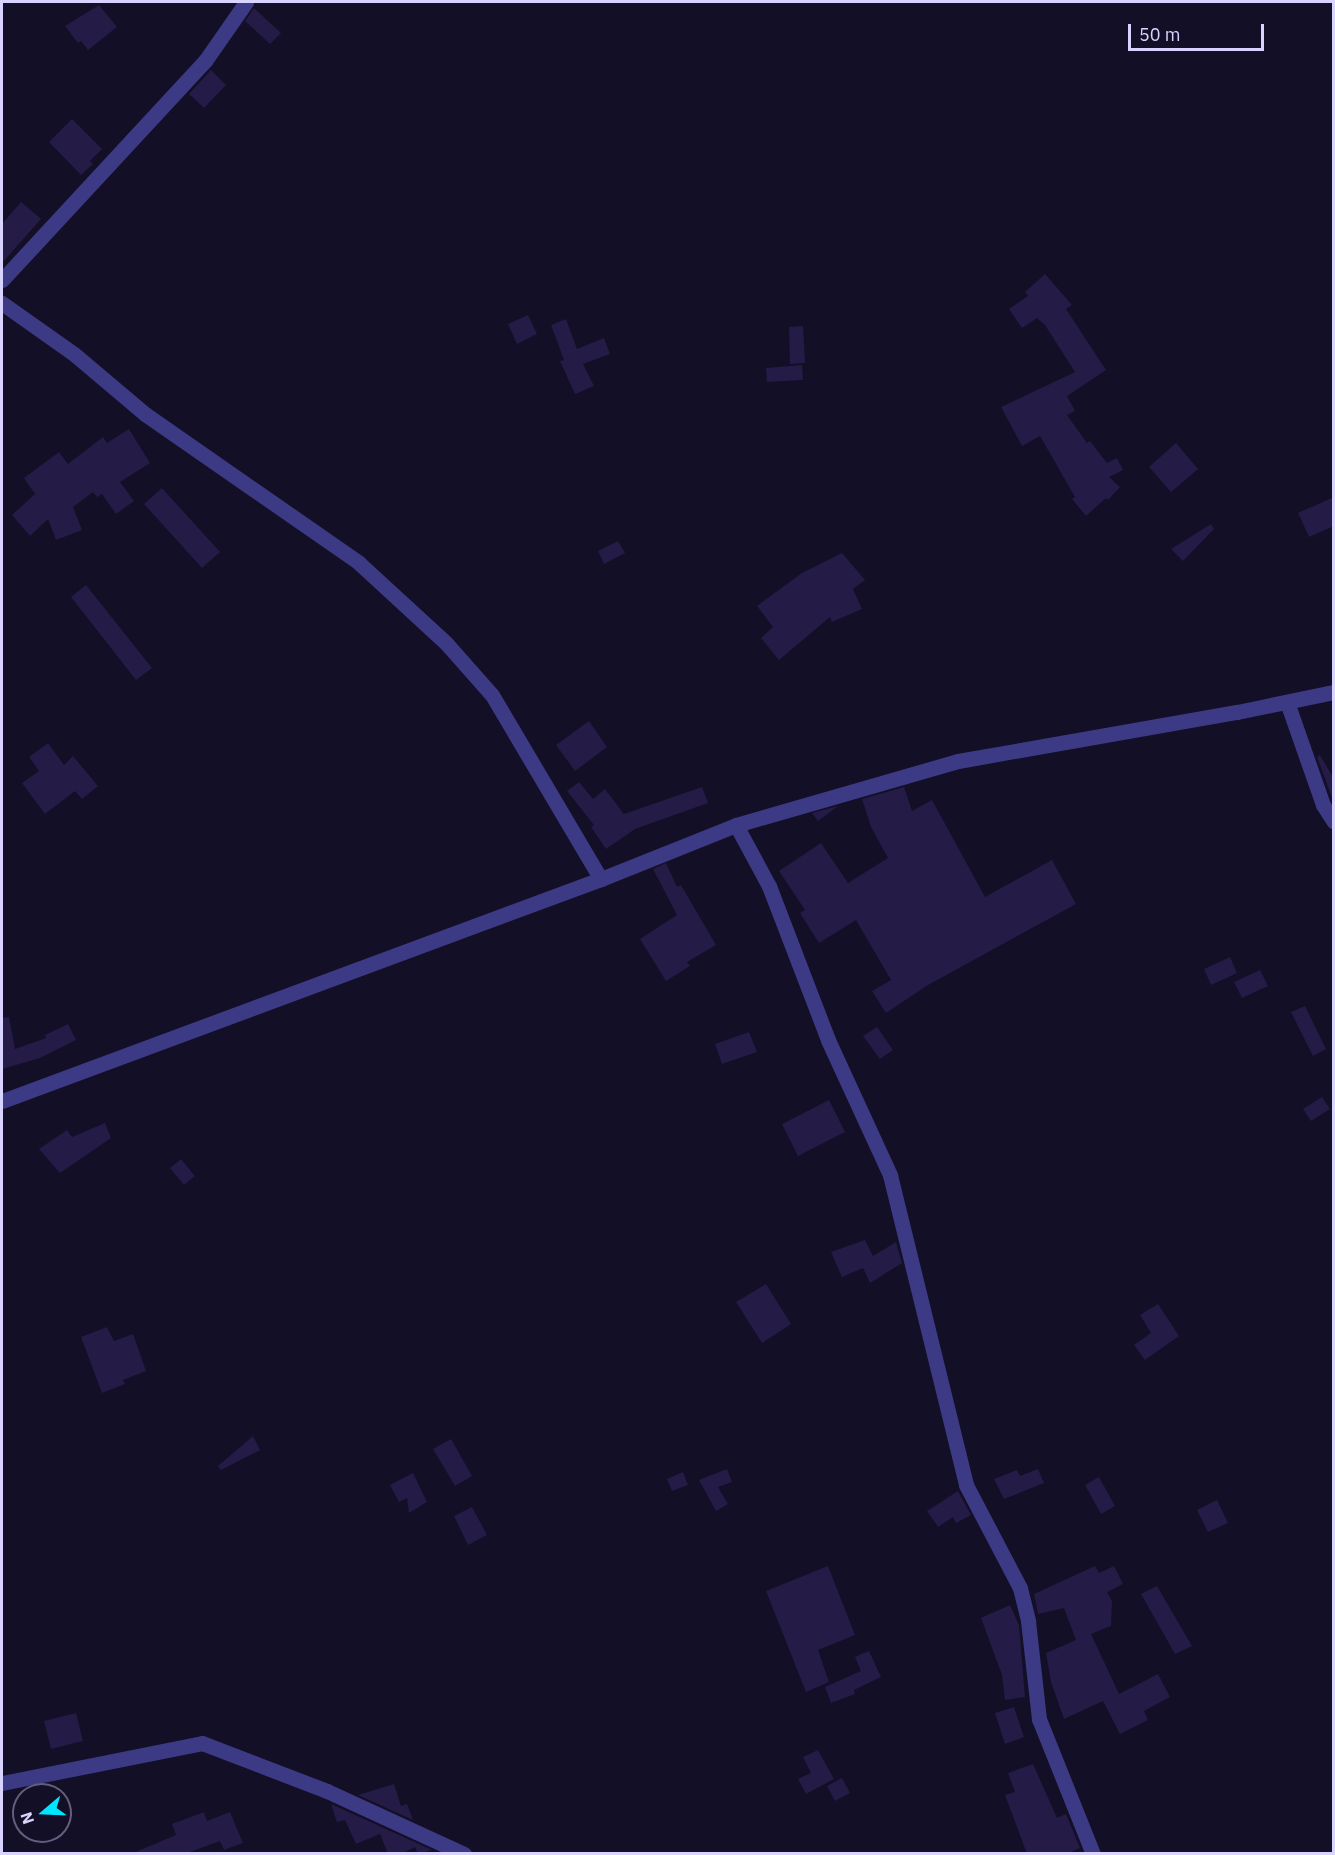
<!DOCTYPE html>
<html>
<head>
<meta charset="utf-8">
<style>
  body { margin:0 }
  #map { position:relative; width:1335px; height:1855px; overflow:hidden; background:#130f26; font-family:"IBM Plex Sans",sans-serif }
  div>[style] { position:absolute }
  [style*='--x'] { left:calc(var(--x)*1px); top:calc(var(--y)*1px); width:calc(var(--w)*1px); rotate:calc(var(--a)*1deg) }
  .building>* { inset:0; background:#241b47 }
  .minor>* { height:15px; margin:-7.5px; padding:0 7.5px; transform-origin:7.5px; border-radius:7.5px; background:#3d3a85 }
  .tertiary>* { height:15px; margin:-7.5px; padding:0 7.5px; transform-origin:7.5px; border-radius:7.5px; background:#3d3a85 }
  span { translate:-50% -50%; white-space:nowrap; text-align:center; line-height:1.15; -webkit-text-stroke:4.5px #130f26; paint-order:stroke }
  .frame { position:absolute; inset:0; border:3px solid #d9d4ff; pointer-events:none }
  .north { position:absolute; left:12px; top:1783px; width:60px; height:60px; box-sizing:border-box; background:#130f26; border:2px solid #625e7d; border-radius:50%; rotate:251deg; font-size:16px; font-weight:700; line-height:24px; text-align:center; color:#d9d4ff }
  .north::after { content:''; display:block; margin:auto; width:21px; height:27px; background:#00e5ff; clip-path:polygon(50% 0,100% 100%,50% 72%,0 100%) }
  .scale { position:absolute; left:1128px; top:24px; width:136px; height:27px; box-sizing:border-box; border:3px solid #d9d4ff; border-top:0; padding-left:8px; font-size:18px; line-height:21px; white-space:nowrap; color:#d9d4ff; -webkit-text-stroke:4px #130f26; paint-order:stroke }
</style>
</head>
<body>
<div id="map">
  <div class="building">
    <i style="clip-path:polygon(99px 5px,117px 27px,88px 50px,81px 41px,78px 43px,65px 26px)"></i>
    <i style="clip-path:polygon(254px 8px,281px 33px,270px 44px,245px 21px)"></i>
    <i style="clip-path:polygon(211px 70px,226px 85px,204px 108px,189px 94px)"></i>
    <i style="clip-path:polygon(72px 119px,102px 149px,90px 161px,93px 164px,81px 175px,49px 142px)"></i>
    <i style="clip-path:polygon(21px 202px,41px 219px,2px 263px,2px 224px)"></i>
    <i style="clip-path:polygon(1045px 274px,1072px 305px,1066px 309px,1106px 370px,1067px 396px,1075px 411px,1067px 415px,1087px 443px,1090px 441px,1107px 463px,1117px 458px,1123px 470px,1109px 477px,1120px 487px,1108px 500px,1106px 498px,1086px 516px,1072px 499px,1075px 497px,1040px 436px,1022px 446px,1001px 407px,1075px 372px,1045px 325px,1037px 318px,1022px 328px,1009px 309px,1028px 296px,1025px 292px)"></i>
    <i style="clip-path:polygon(528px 315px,537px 334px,517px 344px,508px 324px)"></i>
    <i style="clip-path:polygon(566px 319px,577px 349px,604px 338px,610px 354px,583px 364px,594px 386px,575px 394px,560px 361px,564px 360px,551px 325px)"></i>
    <i style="clip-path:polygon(803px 326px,805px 363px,790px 364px,789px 327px)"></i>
    <i style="clip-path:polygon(802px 365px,803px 380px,767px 382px,766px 368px)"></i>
    <i style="clip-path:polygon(129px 429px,150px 463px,120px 482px,134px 501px,116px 514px,102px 494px,97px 497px,93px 492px,73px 507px,82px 530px,56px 540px,48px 519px,30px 536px,12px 515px,35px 494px,24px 478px,59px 452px,68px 464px,103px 437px,107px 443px)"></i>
    <i style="clip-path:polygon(1176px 443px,1198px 469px,1171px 492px,1149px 467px)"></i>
    <i style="clip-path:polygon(162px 488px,220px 552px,202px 568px,144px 504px)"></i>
    <i style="clip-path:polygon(1334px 497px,1334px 526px,1309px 537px,1298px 513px)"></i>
    <i style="clip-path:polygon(1211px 524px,1214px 529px,1183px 561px,1171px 549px)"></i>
    <i style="clip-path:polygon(618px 541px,625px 553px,604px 564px,598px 551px)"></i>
    <i style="clip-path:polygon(842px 553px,865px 580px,853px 589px,862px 609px,832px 622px,830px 617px,779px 660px,761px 638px,773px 627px,757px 606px,802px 573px)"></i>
    <i style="clip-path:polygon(86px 585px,152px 668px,136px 680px,71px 597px)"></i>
    <i style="clip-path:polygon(589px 721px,607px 747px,575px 771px,556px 745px)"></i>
    <i style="clip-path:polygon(48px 743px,64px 765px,73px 756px,98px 786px,82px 799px,75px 791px,45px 814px,22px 783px,39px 771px,29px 757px)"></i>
    <i style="clip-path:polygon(1320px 755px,1334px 779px,1334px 803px,1317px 757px)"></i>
    <i style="clip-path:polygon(579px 782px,593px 799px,605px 789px,624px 814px,702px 787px,708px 803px,635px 829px,606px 849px,591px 827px,594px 825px,567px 791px)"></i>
    <i style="clip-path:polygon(904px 787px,912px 811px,932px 800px,985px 897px,1052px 860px,1076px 904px,928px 985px,886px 1013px,872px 991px,891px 980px,856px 920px,819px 943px,800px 913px,805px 910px,779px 871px,821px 843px,848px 883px,888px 858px,871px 827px,862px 799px)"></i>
    <i style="clip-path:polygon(838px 806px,818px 821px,812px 813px)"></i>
    <i style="clip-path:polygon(666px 863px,677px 887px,681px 885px,716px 945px,687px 962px,690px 966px,666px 981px,640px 939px,677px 915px,653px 869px)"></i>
    <i style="clip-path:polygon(1230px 957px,1237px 973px,1211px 985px,1204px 969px)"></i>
    <i style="clip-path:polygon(1260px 970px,1268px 986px,1242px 998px,1234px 982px)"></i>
    <i style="clip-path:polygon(1305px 1006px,1326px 1049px,1313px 1056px,1291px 1012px)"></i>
    <i style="clip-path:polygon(9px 1017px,15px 1049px,46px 1038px,45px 1035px,68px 1024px,76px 1040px,40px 1058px,2px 1069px,2px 1018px)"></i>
    <i style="clip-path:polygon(877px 1027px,893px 1050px,880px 1059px,863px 1036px)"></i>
    <i style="clip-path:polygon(749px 1032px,757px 1052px,722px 1064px,715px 1044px)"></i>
    <i style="clip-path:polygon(1322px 1097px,1330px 1109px,1311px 1121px,1303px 1109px)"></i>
    <i style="clip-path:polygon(829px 1100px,845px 1132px,798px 1156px,782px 1124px)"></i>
    <i style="clip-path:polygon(105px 1123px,111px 1138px,60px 1173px,39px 1149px,67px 1130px,72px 1137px)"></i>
    <i style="clip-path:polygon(181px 1159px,195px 1176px,184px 1185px,170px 1168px)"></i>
    <i style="clip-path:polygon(865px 1240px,873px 1256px,896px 1242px,902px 1263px,870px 1283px,863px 1268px,842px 1277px,831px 1252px)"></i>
    <i style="clip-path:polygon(766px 1284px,791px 1324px,762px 1343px,736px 1302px)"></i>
    <i style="clip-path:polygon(1158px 1304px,1179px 1336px,1145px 1360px,1134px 1345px,1151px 1333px,1140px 1315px)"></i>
    <i style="clip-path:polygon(107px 1327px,114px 1341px,133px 1334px,146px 1371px,123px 1380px,125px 1384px,102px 1393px,81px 1337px)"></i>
    <i style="clip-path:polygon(253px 1436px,260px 1450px,221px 1470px,218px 1466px)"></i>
    <i style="clip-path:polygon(451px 1439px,472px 1476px,455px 1486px,433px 1449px)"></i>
    <i style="clip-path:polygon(727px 1469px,732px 1482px,718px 1487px,728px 1504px,716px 1511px,699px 1480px)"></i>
    <i style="clip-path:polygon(1038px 1469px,1044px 1483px,1004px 1499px,994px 1479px,1017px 1470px,1020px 1476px)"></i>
    <i style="clip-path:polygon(683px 1472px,688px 1485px,672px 1491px,667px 1479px)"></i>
    <i style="clip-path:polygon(413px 1473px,427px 1502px,409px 1513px,407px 1498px,399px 1502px,390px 1485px)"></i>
    <i style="clip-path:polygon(1099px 1477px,1115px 1506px,1101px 1514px,1085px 1485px)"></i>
    <i style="clip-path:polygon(958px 1491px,971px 1515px,956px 1523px,953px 1517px,938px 1527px,927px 1511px)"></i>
    <i style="clip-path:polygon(1217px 1500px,1228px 1523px,1208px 1532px,1197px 1510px)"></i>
    <i style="clip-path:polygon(472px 1507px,487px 1535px,468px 1545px,454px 1516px)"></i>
    <i style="clip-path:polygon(828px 1566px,855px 1635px,818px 1650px,829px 1682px,806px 1692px,766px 1591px)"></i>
    <i style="clip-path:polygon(1095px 1566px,1099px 1573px,1114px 1566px,1123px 1584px,1107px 1592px,1112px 1601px,1111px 1626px,1091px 1634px,1119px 1694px,1158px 1674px,1170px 1697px,1144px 1711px,1148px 1720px,1120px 1734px,1103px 1701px,1064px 1719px,1051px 1682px,1046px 1653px,1076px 1640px,1064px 1608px,1038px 1614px,1034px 1594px)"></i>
    <i style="clip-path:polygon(1157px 1586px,1192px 1646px,1175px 1654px,1141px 1594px)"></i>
    <i style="clip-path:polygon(1010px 1605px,1019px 1625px,1025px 1697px,1005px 1700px,1002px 1675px,981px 1618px)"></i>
    <i style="clip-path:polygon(869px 1651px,881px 1677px,854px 1690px,855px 1694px,831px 1703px,825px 1687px,861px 1671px,855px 1657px)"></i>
    <i style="clip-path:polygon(1014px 1707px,1024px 1737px,1005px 1744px,995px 1713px)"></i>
    <i style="clip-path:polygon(76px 1713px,83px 1741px,51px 1749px,44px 1721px)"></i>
    <i style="clip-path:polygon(818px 1750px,834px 1779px,806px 1794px,798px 1779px,811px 1773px,803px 1757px)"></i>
    <i style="clip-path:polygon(1033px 1764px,1057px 1818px,1066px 1814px,1080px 1848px,1066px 1854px,1027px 1854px,1005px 1795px,1015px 1792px,1008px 1773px)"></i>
    <i style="clip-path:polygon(842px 1778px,850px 1793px,835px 1801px,827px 1786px)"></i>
    <i style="clip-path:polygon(394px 1784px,401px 1806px,407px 1804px,413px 1820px,358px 1795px)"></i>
    <i style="clip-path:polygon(331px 1804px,432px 1850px,418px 1854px,415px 1847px,401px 1854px,388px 1854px,380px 1834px,356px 1844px,345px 1820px,337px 1822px)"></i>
    <i style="clip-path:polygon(204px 1812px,207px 1821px,230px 1812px,243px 1843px,224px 1850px,220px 1841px,184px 1854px,131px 1854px,176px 1835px,172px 1824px)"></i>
  </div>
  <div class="minor">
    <i style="--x:2;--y:280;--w:299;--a:-47.2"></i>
    <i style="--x:205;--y:61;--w:72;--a:-55.2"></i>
    <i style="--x:2;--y:303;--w:88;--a:35.3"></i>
    <i style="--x:74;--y:354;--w:93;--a:40.2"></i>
    <i style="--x:145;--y:414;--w:261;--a:34.8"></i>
    <i style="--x:359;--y:563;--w:118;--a:42.6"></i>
    <i style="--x:446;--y:643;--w:69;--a:48.5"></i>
    <i style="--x:492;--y:695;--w:214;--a:59.4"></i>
    <i style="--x:1287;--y:702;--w:109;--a:70.7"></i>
    <i style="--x:1323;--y:805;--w:20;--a:57"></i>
    <i style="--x:736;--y:825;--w:69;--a:61.6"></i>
    <i style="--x:769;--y:886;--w:165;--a:69"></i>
    <i style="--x:828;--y:1040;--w:149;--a:65.3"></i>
    <i style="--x:890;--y:1175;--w:319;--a:76.2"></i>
    <i style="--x:966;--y:1485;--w:116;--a:62.3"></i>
    <i style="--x:1020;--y:1588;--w:34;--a:76"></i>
    <i style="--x:1028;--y:1621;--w:99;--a:83.6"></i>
    <i style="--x:1039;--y:1719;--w:145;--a:68.2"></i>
    <i style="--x:2;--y:1783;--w:204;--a:-11.3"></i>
    <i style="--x:202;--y:1743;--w:134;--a:21"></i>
    <i style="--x:327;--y:1791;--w:151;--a:24.7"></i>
  </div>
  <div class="tertiary">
    <i style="--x:2;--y:1101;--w:639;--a:-20.34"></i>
    <i style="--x:601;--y:879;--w:145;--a:-21.8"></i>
    <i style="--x:736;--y:825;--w:231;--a:-16.1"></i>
    <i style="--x:958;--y:761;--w:283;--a:-10"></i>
    <i style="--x:1237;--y:712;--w:99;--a:-11.7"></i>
  </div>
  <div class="frame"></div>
  <div class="north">N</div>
  <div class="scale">50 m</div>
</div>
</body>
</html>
